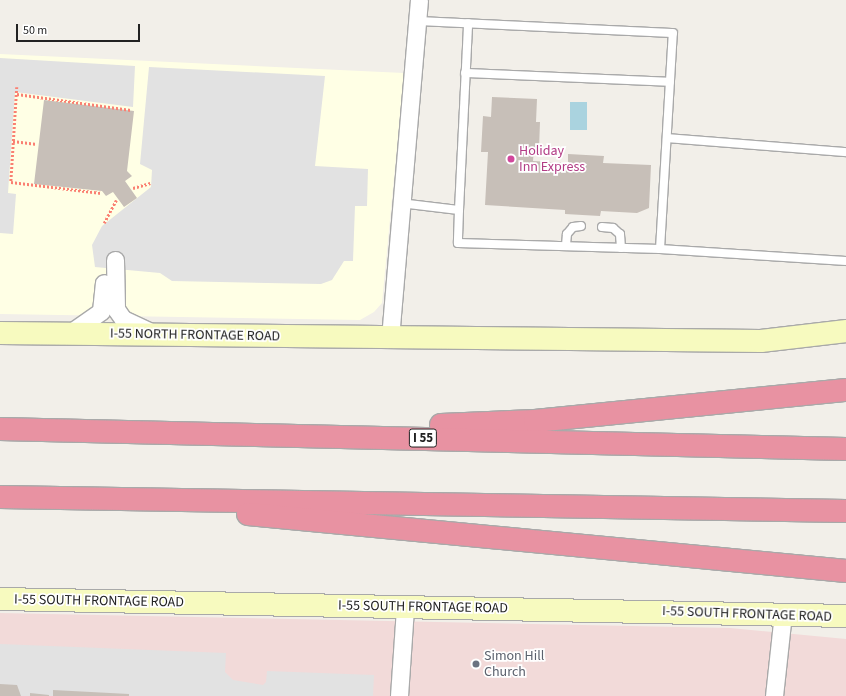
<!DOCTYPE html>
<html>
<head>
<meta charset="utf-8">
<style>
  body { margin:0 }
  #map { position:relative; width:846px; height:696px; overflow:hidden; background:#f2efe9; font-family:"Source Sans 3",sans-serif }
  div>[style] { position:absolute }
  [style*='--x'] { left:calc(var(--x)*1px); top:calc(var(--y)*1px); width:calc(var(--w)*1px); rotate:calc(var(--a)*1deg) }
  .commercial>* { inset:0; background:#f2dad9 }
  .education>* { inset:0; background:#ffffe5 }
  .parking>* { inset:0; background:#e2e2e2 }
  .water>* { inset:0; background:#aad3df }
  .building>* { inset:0; background:#c7bfb8 }
  .path>* { height:2.5px; margin-top:-1.25px; transform-origin:0; background:repeating-linear-gradient(90deg,#fa8072 0 2px,transparent 0 4px) }
  .roads { filter:drop-shadow(1px 0 #a9a9a9) drop-shadow(-1px 0 #a9a9a9) drop-shadow(0 1px #a9a9a9) drop-shadow(0 -1px #a9a9a9) }
  .lane>* { height:8px; margin:-4px; padding:0 4px; transform-origin:4px; border-radius:4px; background:#fff }
  .street>* { height:17px; margin:-8.5px; padding:0 8.5px; transform-origin:8.5px; border-radius:8.5px; background:#fff }
  .secondary>* { height:22px; margin:-11px; padding:0 11px; transform-origin:11px; border-radius:11px; background:#f7fabf }
  .highway>* { height:22px; margin:-11px; padding:0 11px; transform-origin:11px; border-radius:11px; background:#e892a2 }
  .dots>* { width:11px; height:11px; translate:-50% -50%; box-sizing:border-box; border:2px solid #fff; border-radius:50% }
  span { translate:-50% -50%; white-space:nowrap; text-align:center; line-height:1.15; -webkit-text-stroke:3.5px #fff; paint-order:stroke }
  .shield-label span { padding:1px 3px; background:#fff; border:1px solid; border-radius:3px; -webkit-text-stroke-width:0 }
  .shield-label { font-size:13px; color:#222; font-weight:700 }
  .hotel-label { font-size:14px; color:#b23c85 }
  .left { translate:0 -50%; text-align:left }
  .street-label { font-size:14px; color:#222 }
  .worship-label { font-size:14px; color:#5b616d }
  .scale { position:absolute; left:16px; top:24px; width:124px; height:18px; box-sizing:border-box; border:2px solid #222; border-top:0; padding-left:5px; font-size:12px; line-height:14px; white-space:nowrap; color:#222; -webkit-text-stroke:3px #fff; paint-order:stroke }
</style>
</head>
<body>
<div id="map">
  <div class="commercial">
    <i style="clip-path:polygon(0 613px,730px 628px,846px 639px,846px 696px,0 696px)"></i>
  </div>
  <div class="education">
    <i style="clip-path:polygon(0 54px,404px 73px,382px 303px,374px 312px,360px 320px,0 314px)"></i>
  </div>
  <div class="parking">
    <i style="clip-path:polygon(0 58px,135px 66px,133px 107px,15px 92px,8px 193px,16px 194px,13px 234px,0 233px)"></i>
    <i style="clip-path:polygon(149px 67px,325px 76px,315px 166px,368px 169px,367px 206px,355px 206px,353px 261px,344px 261px,332px 280px,321px 284px,172px 281px,160px 273px,95px 267px,92px 245px,102px 226px,151px 187px,152px 170px,140px 164px)"></i>
    <i style="clip-path:polygon(0 644px,226px 653px,225px 672px,233px 680px,263px 685px,266px 682px,267px 671px,374px 675px,373px 696px,0 696px)"></i>
  </div>
  <div class="water">
    <i style="clip-path:polygon(570px 102px,587px 102px,587px 130px,570px 130px)"></i>
  </div>
  <div class="building">
    <i style="clip-path:polygon(492px 97px,537px 99px,536px 122px,540px 122px,539px 149px,534px 149px,533px 161px,568px 163px,568px 154px,604px 156px,603px 163px,651px 165px,649px 208px,637px 213px,601px 211px,600px 216px,565px 214px,565px 210px,485px 205px,488px 152px,481px 152px,483px 116px,491px 117px)"></i>
    <i style="clip-path:polygon(44px 100px,134px 111px,127px 171px,132px 176px,125px 181px,137px 198px,124px 207px,113px 192px,106px 196px,102px 191px,34px 184px)"></i>
    <i style="clip-path:polygon(0 684px,17px 685px,21px 696px,0 696px)"></i>
    <i style="clip-path:polygon(53px 690px,129px 694px,129px 696px,53px 696px)"></i>
    <i style="clip-path:polygon(30px 693px,49px 695px,49px 696px,30px 696px)"></i>
  </div>
  <div class="path">
    <i style="--x:17;--y:87;--w:95;--a:93.6"></i>
    <i style="--x:11;--y:182;--w:91;--a:7"></i>
    <i style="--x:17;--y:94;--w:115;--a:8"></i>
    <i style="--x:13;--y:141;--w:24;--a:7"></i>
    <i style="--x:133;--y:188;--w:18;--a:-16"></i>
    <i style="--x:104;--y:223;--w:26;--a:-62"></i>
  </div>
  <div class="roads">
    <div class="lane">
      <i style="--x:465;--y:73;--w:205;--a:2.5"></i>
      <i style="--x:667;--y:138;--w:180;--a:4.5"></i>
      <i style="--x:400;--y:203;--w:59;--a:6.8"></i>
      <i style="--x:459;--y:210;--w:33;--a:92"></i>
      <i style="--x:458;--y:243;--w:202;--a:1.7"></i>
      <i style="--x:660;--y:249;--w:216;--a:-86.6"></i>
      <i style="--x:673;--y:33;--w:256;--a:-177.3"></i>
      <i style="--x:459;--y:210;--w:187;--a:-87.2"></i>
      <i style="--x:602;--y:227;--w:11;--a:5"></i>
      <i style="--x:613;--y:228;--w:9;--a:41"></i>
      <i style="--x:620;--y:234;--w:14;--a:86"></i>
      <i style="--x:566;--y:245;--w:11;--a:-85"></i>
      <i style="--x:567;--y:234;--w:9;--a:-49"></i>
      <i style="--x:573;--y:227;--w:8;--a:-7"></i>
      <i style="--x:660;--y:249;--w:186;--a:3.7"></i>
    </div>
    <div class="street">
      <i style="--x:115;--y:260;--w:49;--a:88.8"></i>
      <i style="--x:116;--y:309;--w:12;--a:55"></i>
      <i style="--x:123;--y:319;--w:33;--a:25"></i>
      <i style="--x:70;--y:333;--w:38;--a:-35"></i>
      <i style="--x:101;--y:311;--w:28;--a:-84"></i>
      <i style="--x:390;--y:338;--w:339;--a:-85.1"></i>
      <i style="--x:399;--y:696;--w:89;--a:-86.1"></i>
      <i style="--x:774;--y:696;--w:83;--a:-83.8"></i>
    </div>
    <div class="secondary">
      <i style="--x:0;--y:333;--w:761;--a:0.6"></i>
      <i style="--x:761;--y:341;--w:86;--a:-6.7"></i>
      <i style="--x:0;--y:599;--w:846;--a:1.15"></i>
    </div>
    <div class="highway">
      <i style="--x:441;--y:425;--w:94;--a:-2.4"></i>
      <i style="--x:535;--y:421;--w:313;--a:-5.7"></i>
      <i style="--x:0;--y:429;--w:846;--a:1.35"></i>
      <i style="--x:0;--y:497;--w:846;--a:0.95"></i>
      <i style="--x:248;--y:514;--w:601;--a:5.44"></i>
    </div>
  </div>
  <div class="dots">
    <i style="left:511px;top:159px;background:#d1479c"></i>
    <i style="left:476px;top:664px;background:#6b7280"></i>
  </div>
  <div class="shield-label">
    <span style="left:423px;top:438px">I 55</span>
  </div>
  <div class="hotel-label">
    <span class="left" style="left:519px;top:159px">Holiday<br>Inn Express</span>
  </div>
  <div class="street-label">
    <span style="left:195px;top:335px;rotate:1deg">I-55 NORTH FRONTAGE ROAD</span>
    <span style="left:99px;top:601px;rotate:1deg">I-55 SOUTH FRONTAGE ROAD</span>
    <span style="left:423px;top:607px;rotate:1deg">I-55 SOUTH FRONTAGE ROAD</span>
    <span style="left:747px;top:614px;rotate:2deg">I-55 SOUTH FRONTAGE ROAD</span>
  </div>
  <div class="worship-label">
    <span class="left" style="left:484px;top:664px">Simon Hill<br>Church</span>
  </div>
  <div class="scale">50 m</div>
</div>
</body>
</html>
